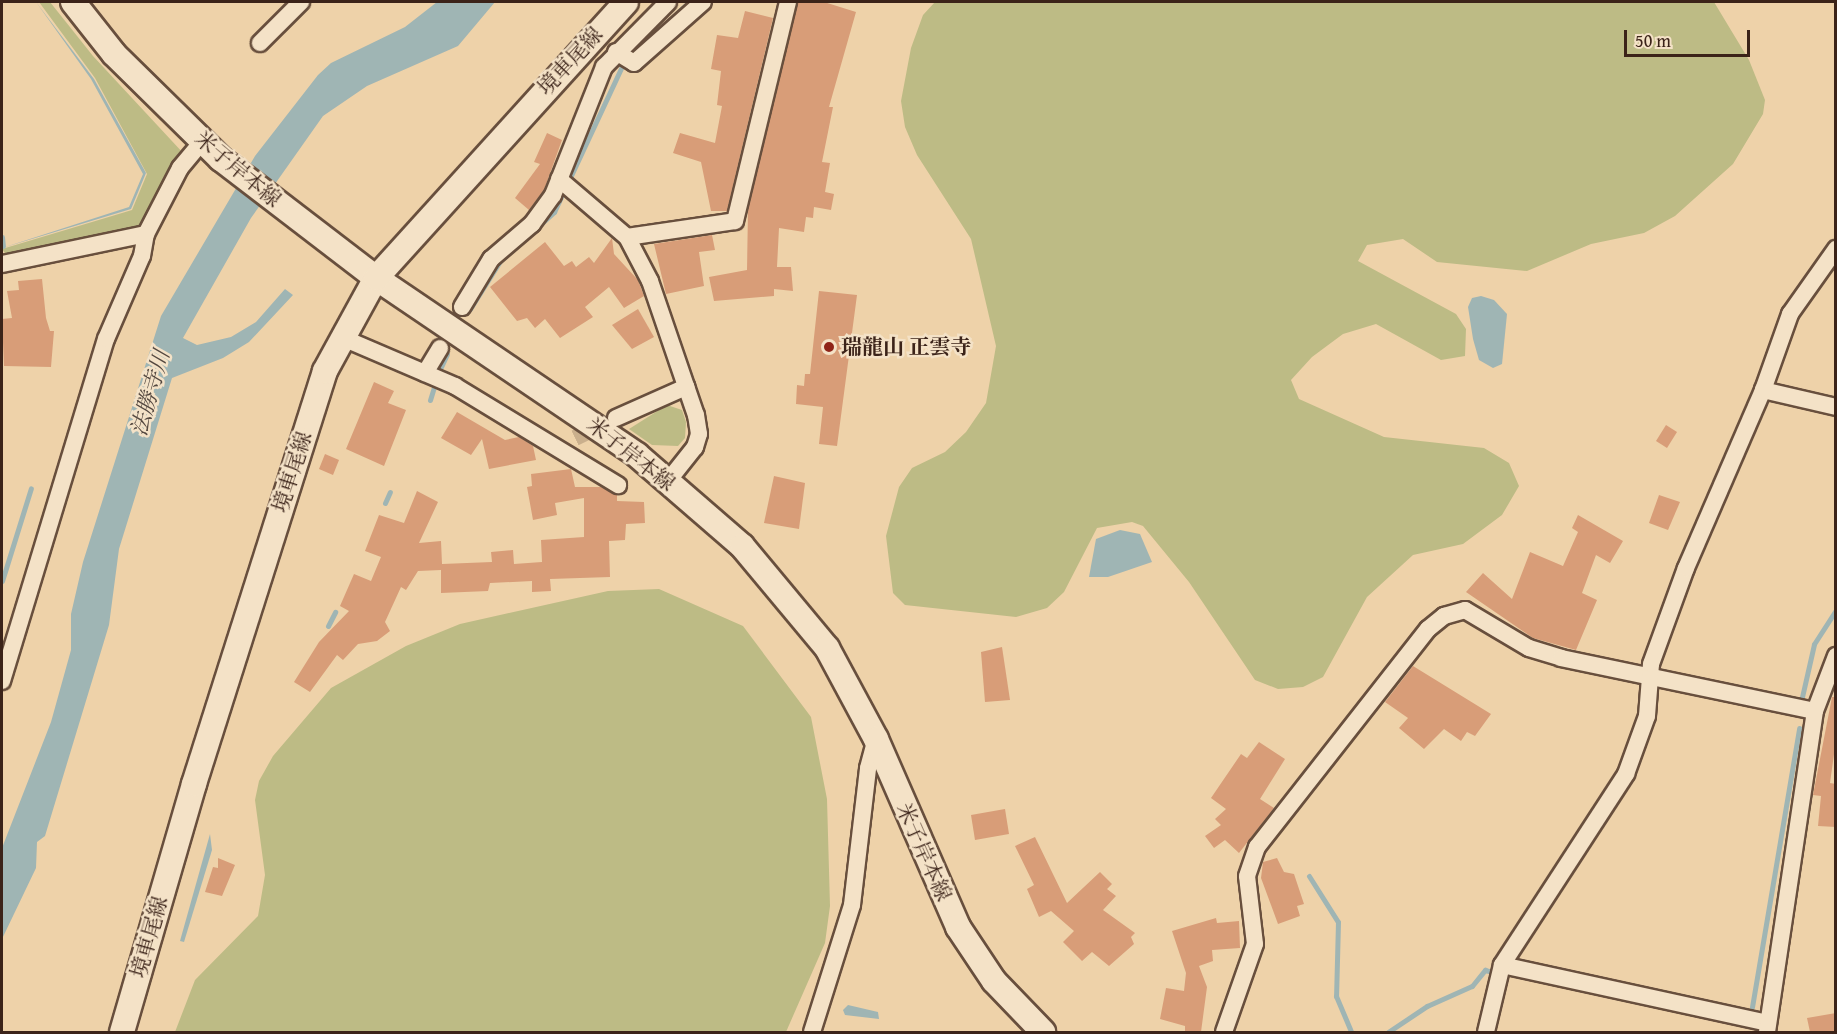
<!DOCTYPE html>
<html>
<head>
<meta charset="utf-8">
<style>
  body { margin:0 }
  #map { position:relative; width:1837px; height:1034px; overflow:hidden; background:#eed2a9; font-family:"Gentium Book Plus","Noto Serif JP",serif }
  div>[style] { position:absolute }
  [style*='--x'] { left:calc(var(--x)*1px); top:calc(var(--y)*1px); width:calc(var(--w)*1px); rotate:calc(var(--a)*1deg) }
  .green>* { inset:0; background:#bdbb85 }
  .water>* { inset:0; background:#9fb5b4 }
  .stream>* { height:5px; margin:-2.5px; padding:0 2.5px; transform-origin:2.5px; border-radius:2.5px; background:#9fb5b4 }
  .building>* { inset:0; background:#d89d78 }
  .street-tunnel>* { height:16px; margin-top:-8px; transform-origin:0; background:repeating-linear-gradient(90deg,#caaf8c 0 16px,transparent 0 24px) }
  .roads { filter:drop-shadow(2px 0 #684f3d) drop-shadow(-2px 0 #684f3d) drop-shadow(0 2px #684f3d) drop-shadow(0 -2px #684f3d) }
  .street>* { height:16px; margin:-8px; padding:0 8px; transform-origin:8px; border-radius:8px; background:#f4e2c7 }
  .secondary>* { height:24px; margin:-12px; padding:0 12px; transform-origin:12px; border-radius:12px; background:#f4e2c7 }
  .dots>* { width:16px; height:16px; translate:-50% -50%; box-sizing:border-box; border:3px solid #f4e2c7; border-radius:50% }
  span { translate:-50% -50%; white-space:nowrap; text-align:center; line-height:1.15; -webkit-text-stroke:5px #f4e2c7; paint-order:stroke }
  .street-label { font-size:21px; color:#3b2319 }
  .poi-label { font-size:21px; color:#3b2319; font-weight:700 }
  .left { translate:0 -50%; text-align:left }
  .water-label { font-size:22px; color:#544840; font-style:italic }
  .frame { position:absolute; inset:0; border:3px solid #3b2319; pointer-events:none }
  .scale { position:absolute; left:1624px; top:30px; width:126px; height:27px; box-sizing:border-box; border:3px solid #3b2319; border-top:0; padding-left:8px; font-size:18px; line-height:21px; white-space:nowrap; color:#3b2319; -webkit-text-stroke:4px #f4e2c7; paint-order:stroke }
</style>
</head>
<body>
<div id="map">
  <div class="green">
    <i style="clip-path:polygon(39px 2px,50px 2px,93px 56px,184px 154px,144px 228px,7px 256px,2px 249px,132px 210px,147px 174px,95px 78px)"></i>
    <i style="clip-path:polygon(935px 2px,1714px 2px,1749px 60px,1765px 100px,1763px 114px,1733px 164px,1675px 216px,1644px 233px,1591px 244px,1527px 271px,1437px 262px,1403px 239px,1367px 245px,1358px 261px,1456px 314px,1466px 329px,1465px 356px,1441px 360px,1376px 324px,1343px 334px,1312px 357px,1291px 380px,1299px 399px,1384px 437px,1484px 448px,1509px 463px,1519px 486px,1502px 515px,1463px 544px,1413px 555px,1367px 597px,1323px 677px,1303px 687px,1278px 689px,1255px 680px,1189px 582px,1143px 526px,1132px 522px,1097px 528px,1064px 592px,1047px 608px,1016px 617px,905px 605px,893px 593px,886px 536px,899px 487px,912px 468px,945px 452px,966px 432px,986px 403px,996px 346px,971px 239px,917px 155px,905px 127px,901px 101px,911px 48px,923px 15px)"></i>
    <i style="clip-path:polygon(667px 405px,682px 410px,686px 422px,685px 438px,678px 446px,652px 445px,629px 429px)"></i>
    <i style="clip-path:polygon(659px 589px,743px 626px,811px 717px,827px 799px,830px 906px,825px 943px,786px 1032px,175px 1032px,195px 980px,258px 916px,265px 875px,255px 800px,259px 781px,273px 756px,331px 688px,406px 646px,460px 624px,608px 591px)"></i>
  </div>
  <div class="water">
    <i style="clip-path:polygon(36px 2px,94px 79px,146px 173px,131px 209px,2px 248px,129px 207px,143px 174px,91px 79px)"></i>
    <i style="clip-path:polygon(437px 2px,495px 2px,458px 46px,367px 86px,323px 116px,251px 218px,183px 338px,197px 345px,231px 337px,256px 322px,285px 289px,293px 295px,249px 342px,223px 358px,172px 378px,119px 549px,109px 625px,45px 836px,37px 842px,36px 868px,2px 939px,2px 848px,51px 722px,71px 650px,71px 614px,83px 562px,161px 316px,255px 156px,318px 75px,331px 63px,405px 27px)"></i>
    <i style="clip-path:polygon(1481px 296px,1494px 300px,1507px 314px,1502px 364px,1493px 368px,1479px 360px,1473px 339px,1468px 307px,1472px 298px)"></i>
    <i style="clip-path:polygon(1120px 530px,1140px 534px,1152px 562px,1108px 577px,1089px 577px,1096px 539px)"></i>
    <i style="clip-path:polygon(210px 834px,212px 850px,184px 942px,180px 941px)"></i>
    <i style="clip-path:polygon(848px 1005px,878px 1012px,879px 1019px,845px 1015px,843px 1010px)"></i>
  </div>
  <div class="stream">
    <i style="--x:633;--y:53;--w:76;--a:-42.3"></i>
    <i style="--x:2;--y:237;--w:9;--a:84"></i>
    <i style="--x:470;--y:309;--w:57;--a:-58"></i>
    <i style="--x:500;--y:261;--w:73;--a:-42.2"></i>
    <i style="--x:554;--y:212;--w:166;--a:-65"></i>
    <i style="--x:441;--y:367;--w:14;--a:-65"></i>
    <i style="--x:430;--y:400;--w:14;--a:-73"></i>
    <i style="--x:385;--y:503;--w:12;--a:-66"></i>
    <i style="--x:2;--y:581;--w:97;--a:-72.7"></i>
    <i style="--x:328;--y:626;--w:16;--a:-63"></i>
    <i style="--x:1802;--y:697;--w:54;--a:-77.2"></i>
    <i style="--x:1814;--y:644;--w:40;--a:-57.1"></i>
    <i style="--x:1309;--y:876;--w:54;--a:57.8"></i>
    <i style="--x:1338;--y:922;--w:74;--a:91.5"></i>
    <i style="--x:1336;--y:996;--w:39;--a:67"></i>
    <i style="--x:1752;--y:1007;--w:283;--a:-80.4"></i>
    <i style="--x:1388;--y:1032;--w:47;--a:-33.7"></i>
    <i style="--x:1427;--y:1006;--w:49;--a:-24"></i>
    <i style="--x:1472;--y:986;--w:21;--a:-51"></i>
    <i style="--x:1485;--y:970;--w:7;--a:16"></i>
  </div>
  <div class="building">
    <i style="clip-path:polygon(798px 2px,824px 2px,856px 12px,829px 107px,833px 107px,822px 162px,830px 163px,825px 192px,834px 194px,831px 210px,814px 207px,813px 218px,806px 217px,804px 232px,779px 228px,777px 267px,791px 267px,793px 291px,774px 289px,774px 296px,714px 301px,709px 277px,747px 270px,748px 210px)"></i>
    <i style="clip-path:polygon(745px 11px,773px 18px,727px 211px,711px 211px,701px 162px,673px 153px,680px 133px,715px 143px,722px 106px,717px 105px,721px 71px,711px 69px,717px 35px,738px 38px)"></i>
    <i style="clip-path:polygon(547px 133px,562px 140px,544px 190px,529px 210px,515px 198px,540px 164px,534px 162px)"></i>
    <i style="clip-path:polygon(712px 235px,715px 250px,699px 252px,704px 286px,666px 294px,654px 244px)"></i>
    <i style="clip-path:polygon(612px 238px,614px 254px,638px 280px,644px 296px,624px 308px,609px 287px,585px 307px,593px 317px,560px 338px,545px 319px,535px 328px,527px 318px,517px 321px,490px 287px,545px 242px,564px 266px,572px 261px,576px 267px,589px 257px,594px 263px)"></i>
    <i style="clip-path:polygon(42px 279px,46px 318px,50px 331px,54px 331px,51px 367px,4px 366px,2px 319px,12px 318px,7px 291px,19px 290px,18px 281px)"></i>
    <i style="clip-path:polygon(819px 291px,857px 295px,837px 446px,819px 444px,823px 407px,796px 404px,797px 385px,804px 386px,805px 374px,810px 374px)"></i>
    <i style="clip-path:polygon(638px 309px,654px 337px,632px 349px,612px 325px)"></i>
    <i style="clip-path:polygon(374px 382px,394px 391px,388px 403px,406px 410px,384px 466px,346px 449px)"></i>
    <i style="clip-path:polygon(457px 412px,505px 440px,519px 437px,533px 446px,536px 460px,489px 469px,482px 439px,471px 455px,441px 438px)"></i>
    <i style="clip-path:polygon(1666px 425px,1677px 432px,1667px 448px,1656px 441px)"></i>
    <i style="clip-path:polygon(325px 454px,339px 460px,333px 475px,319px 469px)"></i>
    <i style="clip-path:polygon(571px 469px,575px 487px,601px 487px,617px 495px,617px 501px,644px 502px,645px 523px,626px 524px,625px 540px,609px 541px,610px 577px,550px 579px,551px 591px,532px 592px,532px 581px,490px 583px,488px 591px,441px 593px,441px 570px,418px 571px,406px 590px,401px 587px,385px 622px,390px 631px,377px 641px,358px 644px,343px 660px,337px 655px,310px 692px,294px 682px,319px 642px,349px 611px,340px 606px,354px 574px,371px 581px,381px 557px,365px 551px,379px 515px,404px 523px,417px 491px,438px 502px,419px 543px,441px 541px,442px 564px,492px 562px,491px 552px,513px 550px,514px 564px,542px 562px,541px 540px,584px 537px,584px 498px,555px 503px,557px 515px,533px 520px,527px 487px,532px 486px,531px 474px)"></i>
    <i style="clip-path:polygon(774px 476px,805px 483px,799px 529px,764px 523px)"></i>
    <i style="clip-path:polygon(1659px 495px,1680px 502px,1668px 530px,1649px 523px)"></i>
    <i style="clip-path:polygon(1578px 515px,1623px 541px,1610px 563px,1596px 555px,1582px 593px,1597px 600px,1576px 650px,1533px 638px,1466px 592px,1483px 573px,1512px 599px,1530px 552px,1563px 566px,1578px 532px,1572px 528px)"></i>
    <i style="clip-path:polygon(1002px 647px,1010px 700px,985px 702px,981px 652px)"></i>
    <i style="clip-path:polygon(1413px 666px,1491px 714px,1475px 736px,1467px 732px,1461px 741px,1444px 729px,1424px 749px,1399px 728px,1408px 718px,1385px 702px)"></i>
    <i style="clip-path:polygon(1832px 697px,1836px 697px,1836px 740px,1830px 783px,1836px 784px,1836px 827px,1818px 826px,1821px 796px,1813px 795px)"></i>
    <i style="clip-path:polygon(1259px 742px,1285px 759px,1260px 799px,1274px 808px,1239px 853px,1225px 840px,1214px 848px,1205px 836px,1221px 825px,1215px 819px,1226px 809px,1211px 798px,1241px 754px,1247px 758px)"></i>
    <i style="clip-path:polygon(1005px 809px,1009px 834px,975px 840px,971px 815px)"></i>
    <i style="clip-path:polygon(1035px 837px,1067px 903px,1100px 872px,1112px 884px,1107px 889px,1116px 896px,1103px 910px,1135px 933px,1131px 937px,1134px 944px,1109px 966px,1092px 952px,1082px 961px,1063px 942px,1074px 931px,1051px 911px,1039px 917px,1027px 889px,1034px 885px,1015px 846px)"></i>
    <i style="clip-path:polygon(218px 858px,235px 865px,222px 896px,205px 892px,213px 867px,218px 868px)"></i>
    <i style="clip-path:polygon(1277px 858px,1284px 872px,1294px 874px,1304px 904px,1297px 906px,1300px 916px,1278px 924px,1261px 878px,1263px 862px)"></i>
    <i style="clip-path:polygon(1216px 918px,1217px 923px,1239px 921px,1240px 948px,1212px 950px,1213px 961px,1199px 966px,1207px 987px,1201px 1032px,1185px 1032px,1185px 1026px,1160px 1019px,1166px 988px,1184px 991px,1186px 973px,1172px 931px)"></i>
    <i style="clip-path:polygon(1836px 1013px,1836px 1032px,1810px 1032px,1807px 1018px)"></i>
  </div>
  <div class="street-tunnel">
    <i style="--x:575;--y:438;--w:32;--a:-26"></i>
  </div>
  <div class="roads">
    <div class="street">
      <i style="--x:260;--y:43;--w:58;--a:-45"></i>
      <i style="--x:616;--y:52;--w:21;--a:31"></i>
      <i style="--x:634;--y:63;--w:92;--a:-41.5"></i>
      <i style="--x:559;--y:179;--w:89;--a:40.5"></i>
      <i style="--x:627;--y:237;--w:109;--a:-8.4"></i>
      <i style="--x:735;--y:221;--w:225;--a:-76.4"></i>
      <i style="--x:627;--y:237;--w:50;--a:62.4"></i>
      <i style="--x:650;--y:281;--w:142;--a:71.1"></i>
      <i style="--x:696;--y:415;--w:19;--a:81"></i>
      <i style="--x:699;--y:434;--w:14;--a:107"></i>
      <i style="--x:695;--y:447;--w:43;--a:128.5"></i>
      <i style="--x:2;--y:264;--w:147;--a:-11.8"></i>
      <i style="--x:462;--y:307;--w:56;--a:-58.9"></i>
      <i style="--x:491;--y:259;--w:54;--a:-40.5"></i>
      <i style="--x:532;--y:224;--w:36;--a:-54"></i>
      <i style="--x:553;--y:195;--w:138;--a:-68.3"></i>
      <i style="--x:604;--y:67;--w:91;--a:-45.4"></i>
      <i style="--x:343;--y:338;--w:122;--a:23.2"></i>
      <i style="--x:455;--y:386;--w:191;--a:31.3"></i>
      <i style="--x:425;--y:373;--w:29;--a:-59"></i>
      <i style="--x:1763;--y:390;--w:75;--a:13.1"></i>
      <i style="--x:616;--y:418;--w:77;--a:-23.9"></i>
      <i style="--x:2;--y:681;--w:357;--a:-73.1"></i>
      <i style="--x:106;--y:339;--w:90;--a:-66.6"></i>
      <i style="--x:142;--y:256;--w:22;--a:-80"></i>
      <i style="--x:146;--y:234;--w:74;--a:-62.7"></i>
      <i style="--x:180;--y:168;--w:34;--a:-50"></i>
      <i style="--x:1502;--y:965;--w:271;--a:12.3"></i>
      <i style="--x:812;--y:1032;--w:133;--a:-72.5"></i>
      <i style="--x:852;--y:905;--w:138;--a:-83.3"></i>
      <i style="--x:868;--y:768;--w:30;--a:-75"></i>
      <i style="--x:1224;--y:1032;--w:93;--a:-70.6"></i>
      <i style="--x:1255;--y:944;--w:68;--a:-96.7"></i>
      <i style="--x:1247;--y:876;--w:31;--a:-71"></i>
      <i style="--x:1257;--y:847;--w:277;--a:-51.9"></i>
      <i style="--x:1428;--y:629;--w:21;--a:-39"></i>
      <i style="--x:1444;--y:616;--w:22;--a:-16"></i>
      <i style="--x:1465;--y:610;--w:74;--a:30.7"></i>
      <i style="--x:1529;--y:648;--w:34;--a:17"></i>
      <i style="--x:1561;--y:658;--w:259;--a:11.8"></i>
      <i style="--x:1486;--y:1032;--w:69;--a:-76.6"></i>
      <i style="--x:1502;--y:965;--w:228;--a:-57"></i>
      <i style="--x:1626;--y:774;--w:62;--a:-70.1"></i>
      <i style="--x:1647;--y:716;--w:52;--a:-85.6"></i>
      <i style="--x:1651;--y:664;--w:102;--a:-70"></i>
      <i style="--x:1686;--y:568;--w:194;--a:-66.6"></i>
      <i style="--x:1763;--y:390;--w:81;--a:-70.4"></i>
      <i style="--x:1790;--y:314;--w:80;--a:-54.7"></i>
      <i style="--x:1767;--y:1032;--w:325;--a:-81.5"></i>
      <i style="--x:1815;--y:711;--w:59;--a:-69.1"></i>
    </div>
    <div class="secondary">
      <i style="--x:73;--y:2;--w:66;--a:51.7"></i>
      <i style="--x:114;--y:54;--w:150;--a:44.5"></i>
      <i style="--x:221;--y:159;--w:195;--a:37.5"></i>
      <i style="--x:376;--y:278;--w:315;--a:34.1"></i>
      <i style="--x:637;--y:455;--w:139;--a:40.9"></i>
      <i style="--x:742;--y:546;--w:133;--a:50.2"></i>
      <i style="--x:827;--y:648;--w:103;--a:61.7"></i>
      <i style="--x:876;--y:739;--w:205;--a:66.4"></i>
      <i style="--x:958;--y:927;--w:65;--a:56.3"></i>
      <i style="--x:994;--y:981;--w:71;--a:46.1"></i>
      <i style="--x:122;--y:1032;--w:258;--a:-73.8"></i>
      <i style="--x:194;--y:784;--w:433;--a:-72.4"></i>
      <i style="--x:325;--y:371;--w:106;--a:-61.3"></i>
      <i style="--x:376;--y:278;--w:372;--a:-47.8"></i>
    </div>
  </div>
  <div class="dots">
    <i style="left:829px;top:347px;background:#8f2418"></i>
  </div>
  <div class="street-label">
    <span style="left:570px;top:61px;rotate:-47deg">境車尾線</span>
    <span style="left:238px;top:169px;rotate:40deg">米子岸本線</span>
    <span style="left:631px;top:454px;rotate:38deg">米子岸本線</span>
    <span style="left:292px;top:472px;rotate:-72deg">境車尾線</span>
    <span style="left:924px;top:852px;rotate:66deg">米子岸本線</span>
    <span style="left:149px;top:937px;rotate:-74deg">境車尾線</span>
  </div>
  <div class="poi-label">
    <span class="left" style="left:841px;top:347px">瑞龍山 正雲寺</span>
  </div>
  <div class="water-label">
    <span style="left:150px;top:393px;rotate:-74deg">法勝寺川</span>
  </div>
  <div class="frame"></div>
  <div class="scale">50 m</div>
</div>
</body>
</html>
